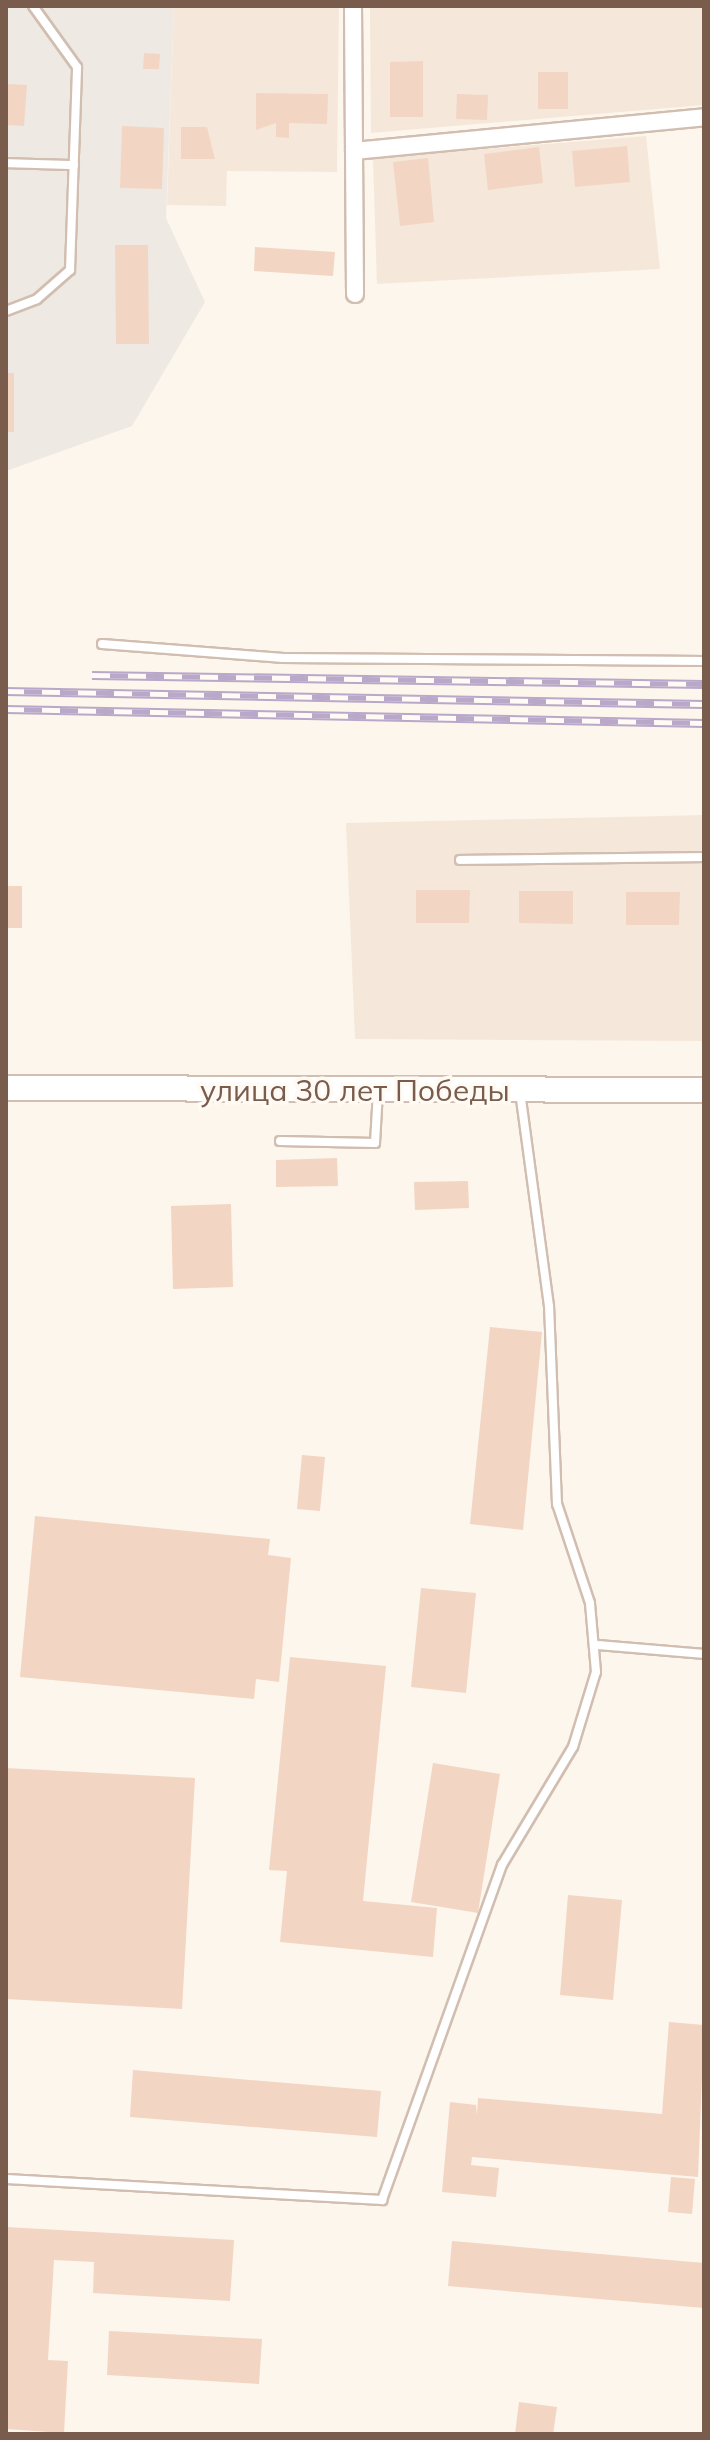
<!DOCTYPE html>
<html>
<head>
<meta charset="utf-8">
<style>
  body { margin:0 }
  #map { position:relative; width:710px; height:2440px; overflow:hidden; background:#fdf6ec; font-family:Mulish,sans-serif }
  div>[style] { position:absolute }
  [style*='--x'] { left:calc(var(--x)*1px); top:calc(var(--y)*1px); width:calc(var(--w)*1px); rotate:calc(var(--a)*1deg) }
  .residential>* { inset:0; background:#f5e8da }
  .industrial>* { inset:0; background:#efe9e4 }
  .building>* { inset:0; background:#f3d5c3 }
  .roads { filter:drop-shadow(2px 0 #d1beb0) drop-shadow(-2px 0 #d1beb0) drop-shadow(0 2px #d1beb0) drop-shadow(0 -2px #d1beb0) }
  .lane>* { height:8px; margin:-4px; padding:0 4px; transform-origin:4px; border-radius:4px; background:#fff }
  .street>* { height:16px; margin:-8px; padding:0 8px; transform-origin:8px; border-radius:8px; background:#fff }
  .secondary>* { height:24px; margin:-12px; padding:0 12px; transform-origin:12px; border-radius:12px; background:#fff }
  .rail>* { height:9px; margin-top:-4.5px; transform-origin:0; background:repeating-linear-gradient(90deg,#fffaf3 0 18px,#b9a8c9 0 36px); box-sizing:border-box; border-block:2px solid #b9a8c9 }
  span { translate:-50% -50%; white-space:nowrap; text-align:center; line-height:1.15; -webkit-text-stroke:7px #fffaf3; paint-order:stroke }
  .street-label { font-size:30px; color:#7a5c4d }
  .frame { position:absolute; inset:0; border:8px solid #7a5c4d; pointer-events:none }
</style>
</head>
<body>
<div id="map">
  <div class="residential">
    <i style="clip-path:polygon(174px 6px,339px 6px,337px 172px,227px 171px,226px 206px,167px 205px)"></i>
    <i style="clip-path:polygon(370px 6px,704px 6px,704px 105px,371px 133px)"></i>
    <i style="clip-path:polygon(646px 136px,660px 269px,377px 284px,373px 158px)"></i>
    <i style="clip-path:polygon(704px 815px,704px 1041px,355px 1039px,346px 823px)"></i>
  </div>
  <div class="industrial">
    <i style="clip-path:polygon(6px 6px,174px 6px,166px 218px,205px 302px,132px 426px,6px 471px)"></i>
  </div>
  <div class="building">
    <i style="clip-path:polygon(144px 53px,160px 54px,159px 69px,143px 69px)"></i>
    <i style="clip-path:polygon(423px 61px,423px 117px,390px 117px,390px 62px)"></i>
    <i style="clip-path:polygon(538px 72px,568px 72px,568px 109px,538px 109px)"></i>
    <i style="clip-path:polygon(6px 84px,27px 85px,24px 126px,6px 125px)"></i>
    <i style="clip-path:polygon(256px 93px,328px 94px,327px 124px,289px 123px,289px 138px,276px 137px,276px 123px,256px 130px)"></i>
    <i style="clip-path:polygon(457px 94px,488px 95px,487px 120px,456px 119px)"></i>
    <i style="clip-path:polygon(122px 126px,164px 128px,162px 189px,120px 188px)"></i>
    <i style="clip-path:polygon(181px 127px,207px 127px,215px 159px,181px 159px)"></i>
    <i style="clip-path:polygon(627px 146px,630px 182px,575px 187px,572px 151px)"></i>
    <i style="clip-path:polygon(539px 147px,543px 183px,488px 190px,484px 154px)"></i>
    <i style="clip-path:polygon(428px 158px,434px 222px,400px 226px,393px 162px)"></i>
    <i style="clip-path:polygon(115px 245px,148px 245px,149px 344px,116px 344px)"></i>
    <i style="clip-path:polygon(255px 247px,335px 252px,333px 276px,254px 271px)"></i>
    <i style="clip-path:polygon(6px 373px,14px 373px,14px 432px,6px 432px)"></i>
    <i style="clip-path:polygon(6px 886px,22px 886px,22px 928px,6px 928px)"></i>
    <i style="clip-path:polygon(416px 890px,470px 890px,469px 923px,416px 923px)"></i>
    <i style="clip-path:polygon(519px 891px,573px 891px,573px 924px,519px 923px)"></i>
    <i style="clip-path:polygon(626px 892px,680px 892px,679px 925px,626px 925px)"></i>
    <i style="clip-path:polygon(337px 1158px,338px 1186px,276px 1187px,276px 1160px)"></i>
    <i style="clip-path:polygon(468px 1181px,469px 1208px,415px 1210px,414px 1182px)"></i>
    <i style="clip-path:polygon(231px 1204px,233px 1287px,173px 1289px,171px 1206px)"></i>
    <i style="clip-path:polygon(490px 1327px,542px 1332px,523px 1530px,470px 1524px)"></i>
    <i style="clip-path:polygon(302px 1455px,325px 1457px,320px 1511px,297px 1509px)"></i>
    <i style="clip-path:polygon(35px 1516px,270px 1539px,268px 1555px,291px 1558px,279px 1682px,256px 1679px,254px 1699px,20px 1677px)"></i>
    <i style="clip-path:polygon(421px 1588px,476px 1593px,466px 1693px,411px 1687px)"></i>
    <i style="clip-path:polygon(290px 1657px,386px 1666px,363px 1901px,437px 1908px,433px 1957px,280px 1942px,287px 1871px,269px 1870px)"></i>
    <i style="clip-path:polygon(433px 1763px,500px 1774px,478px 1913px,411px 1902px)"></i>
    <i style="clip-path:polygon(6px 1768px,195px 1778px,182px 2009px,6px 1999px)"></i>
    <i style="clip-path:polygon(568px 1895px,622px 1900px,613px 2000px,560px 1995px)"></i>
    <i style="clip-path:polygon(669px 2022px,704px 2025px,698px 2177px,472px 2157px,471px 2165px,499px 2168px,496px 2197px,442px 2192px,450px 2102px,476px 2105px,477px 2115px,478px 2098px,662px 2114px)"></i>
    <i style="clip-path:polygon(133px 2070px,381px 2091px,377px 2137px,130px 2117px)"></i>
    <i style="clip-path:polygon(671px 2177px,695px 2179px,692px 2214px,668px 2212px)"></i>
    <i style="clip-path:polygon(6px 2227px,234px 2240px,230px 2301px,93px 2293px,94px 2262px,54px 2260px,48px 2360px,68px 2361px,64px 2433px,6px 2429px)"></i>
    <i style="clip-path:polygon(452px 2241px,704px 2263px,704px 2308px,448px 2286px)"></i>
    <i style="clip-path:polygon(109px 2331px,262px 2339px,259px 2384px,107px 2375px)"></i>
    <i style="clip-path:polygon(519px 2402px,557px 2407px,553px 2434px,515px 2434px)"></i>
  </div>
  <div class="roads">
    <div class="lane">
      <i style="--x:6;--y:163;--w:68;--a:1.7"></i>
      <i style="--x:6;--y:311;--w:33;--a:-21"></i>
      <i style="--x:37;--y:299;--w:44;--a:-41.3"></i>
      <i style="--x:70;--y:270;--w:203;--a:-88"></i>
      <i style="--x:77;--y:67;--w:75;--a:-125.8"></i>
      <i style="--x:102;--y:644;--w:182;--a:4.4"></i>
      <i style="--x:283;--y:658;--w:421;--a:0.4"></i>
      <i style="--x:460;--y:860;--w:244;--a:-0.7"></i>
      <i style="--x:280;--y:1141;--w:95;--a:1.2"></i>
      <i style="--x:375;--y:1143;--w:52;--a:-86.7"></i>
      <i style="--x:599;--y:1645;--w:105;--a:4.9"></i>
      <i style="--x:6;--y:2179;--w:377;--a:3.2"></i>
      <i style="--x:382;--y:2200;--w:356;--a:-70.3"></i>
      <i style="--x:502;--y:1865;--w:138;--a:-59"></i>
      <i style="--x:573;--y:1747;--w:78;--a:-73"></i>
      <i style="--x:596;--y:1672;--w:69;--a:-95"></i>
      <i style="--x:590;--y:1603;--w:104;--a:-108.4"></i>
      <i style="--x:557;--y:1504;--w:198;--a:-92.3"></i>
      <i style="--x:549;--y:1306;--w:217;--a:-97.7"></i>
    </div>
    <div class="street">
      <i style="--x:353;--y:6;--w:288;--a:89.6"></i>
      <i style="--x:354;--y:151;--w:352;--a:-5.5"></i>
    </div>
    <div class="secondary">
      <i style="--x:6;--y:1088;--w:698;--a:0.16"></i>
    </div>
  </div>
  <div class="rail">
    <i style="--x:92;--y:675;--w:612;--a:0.84"></i>
    <i style="--x:6;--y:691;--w:698;--a:1.07"></i>
    <i style="--x:6;--y:709;--w:698;--a:1.15"></i>
  </div>
  <div class="street-label">
    <span style="left:355px;top:1090px">улица 30 лет Победы</span>
  </div>
  <div class="frame"></div>
</div>
</body>
</html>
